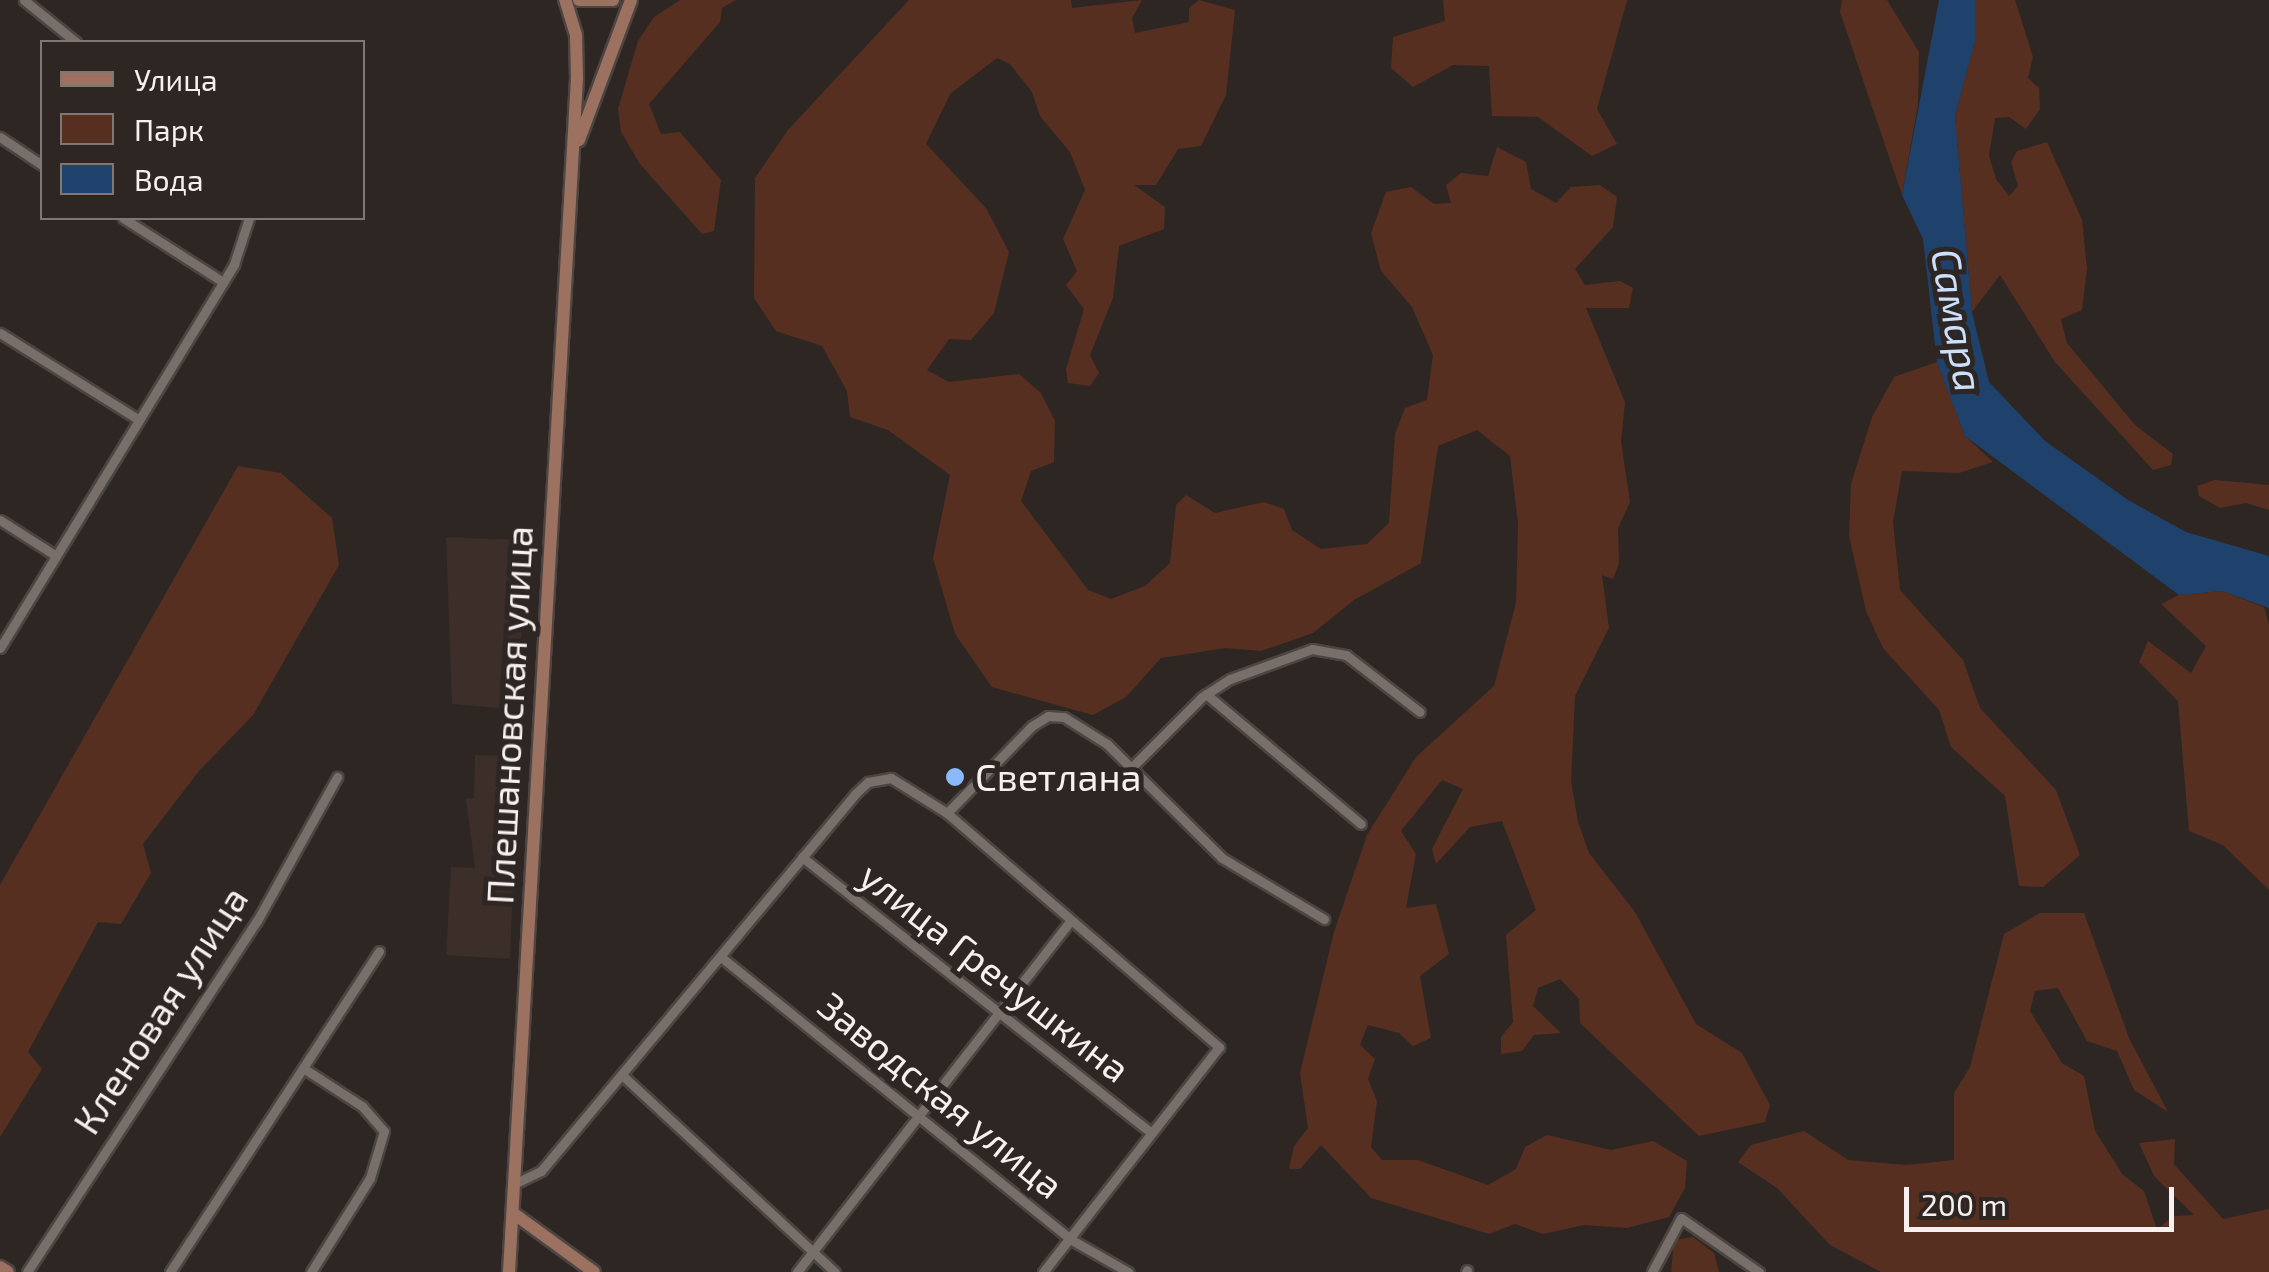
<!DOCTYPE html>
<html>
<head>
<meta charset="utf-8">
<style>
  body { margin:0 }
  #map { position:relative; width:2269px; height:1272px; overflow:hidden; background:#2e2623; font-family:"Exo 2",sans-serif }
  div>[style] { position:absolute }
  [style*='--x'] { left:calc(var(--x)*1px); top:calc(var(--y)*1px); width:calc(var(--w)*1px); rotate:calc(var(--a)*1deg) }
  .built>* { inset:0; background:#3c2e29 }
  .green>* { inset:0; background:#572f20 }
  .water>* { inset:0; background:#1f426c }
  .roads { filter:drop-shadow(2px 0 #4c4542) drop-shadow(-2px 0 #4c4542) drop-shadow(0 2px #4c4542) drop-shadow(0 -2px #4c4542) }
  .street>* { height:9px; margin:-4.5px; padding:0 4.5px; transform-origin:4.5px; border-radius:4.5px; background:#786f6b }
  .secondary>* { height:12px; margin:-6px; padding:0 6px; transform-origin:6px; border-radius:6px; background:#9c7160 }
  .dots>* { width:28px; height:28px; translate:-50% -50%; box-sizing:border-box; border:5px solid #2e2623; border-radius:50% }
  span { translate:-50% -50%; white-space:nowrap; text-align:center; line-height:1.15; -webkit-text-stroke:10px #2e2623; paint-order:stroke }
  .street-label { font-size:38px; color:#f6f0ee }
  .poi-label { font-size:38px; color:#f6f0ee }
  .left { translate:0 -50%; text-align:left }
  .water-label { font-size:40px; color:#cbe0fd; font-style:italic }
  .legend { position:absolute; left:40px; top:40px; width:325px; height:180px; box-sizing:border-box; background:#2e2623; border:2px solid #7e7774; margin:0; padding:12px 18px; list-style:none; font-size:30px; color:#f6f0ee }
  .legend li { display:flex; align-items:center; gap:20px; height:50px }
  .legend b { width:50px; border:2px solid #7e7774 }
  .scale { position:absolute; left:1904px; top:1187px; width:270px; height:45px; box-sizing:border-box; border:5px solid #f6f0ee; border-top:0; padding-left:12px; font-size:30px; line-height:35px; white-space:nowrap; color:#f6f0ee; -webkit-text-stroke:8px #2e2623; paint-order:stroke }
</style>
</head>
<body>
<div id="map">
  <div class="built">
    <i style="clip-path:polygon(446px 537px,524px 540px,521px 641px,503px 640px,499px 708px,452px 704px)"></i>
    <i style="clip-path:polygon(475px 755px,511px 756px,517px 780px,510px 959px,446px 955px,451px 867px,475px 868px,466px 799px,474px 798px)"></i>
  </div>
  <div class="green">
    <i style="clip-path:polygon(680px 0,736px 0,722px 8px,720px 22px,649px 104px,661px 134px,680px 132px,721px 180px,714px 231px,702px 234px,640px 164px,621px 132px,618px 109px,638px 41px,654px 17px)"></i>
    <i style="clip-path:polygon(909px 0,1071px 0,1072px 8px,1142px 0,1132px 18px,1135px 33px,1189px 22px,1189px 8px,1199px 0,1235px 10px,1226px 95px,1201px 146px,1178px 149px,1156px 185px,1134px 185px,1165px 207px,1164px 229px,1119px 246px,1113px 298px,1090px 355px,1099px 373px,1090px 386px,1068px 383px,1066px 369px,1084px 309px,1066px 285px,1077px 271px,1063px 239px,1085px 190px,1070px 152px,1040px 116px,1032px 92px,1010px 64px,997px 58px,950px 94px,926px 144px,986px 208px,1009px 252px,994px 313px,971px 340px,949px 339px,927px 370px,949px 382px,1019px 374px,1041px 393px,1055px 421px,1054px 462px,1031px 471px,1021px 501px,1088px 590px,1111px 599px,1145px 586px,1170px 563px,1176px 505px,1186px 495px,1215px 513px,1264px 502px,1284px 509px,1292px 530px,1321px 549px,1367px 544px,1389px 523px,1395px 434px,1405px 408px,1427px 400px,1433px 355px,1412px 307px,1381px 271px,1371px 233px,1386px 192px,1411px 187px,1434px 204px,1451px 203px,1446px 185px,1461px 173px,1488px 176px,1497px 147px,1526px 162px,1531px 189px,1556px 203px,1571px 187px,1600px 185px,1617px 197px,1613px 227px,1575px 269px,1585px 285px,1620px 281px,1633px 288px,1629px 308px,1586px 308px,1625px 402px,1621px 441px,1630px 502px,1618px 528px,1619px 563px,1613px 579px,1602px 575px,1609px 628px,1575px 696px,1571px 781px,1578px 822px,1589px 853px,1635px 912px,1696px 1024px,1742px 1053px,1770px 1105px,1765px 1122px,1699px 1136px,1580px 1023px,1579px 999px,1560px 979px,1538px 988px,1533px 1006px,1561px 1033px,1534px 1035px,1522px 1051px,1501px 1054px,1501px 1037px,1513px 1022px,1506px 935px,1536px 910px,1502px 821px,1470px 827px,1436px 864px,1432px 849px,1463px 789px,1442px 780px,1401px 831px,1416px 854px,1406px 908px,1436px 904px,1449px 954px,1420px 976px,1431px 1038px,1413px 1046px,1399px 1033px,1368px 1025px,1360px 1045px,1375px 1059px,1368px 1079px,1377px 1101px,1371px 1147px,1382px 1160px,1418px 1160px,1488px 1185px,1516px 1169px,1525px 1147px,1547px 1135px,1611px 1150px,1653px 1141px,1687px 1161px,1685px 1188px,1669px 1217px,1627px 1228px,1584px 1225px,1543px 1234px,1515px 1224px,1489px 1234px,1371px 1198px,1321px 1145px,1300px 1169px,1289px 1169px,1294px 1146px,1308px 1128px,1300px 1073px,1334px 932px,1367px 835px,1416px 757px,1494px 686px,1516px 603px,1518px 523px,1510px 456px,1477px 430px,1438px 446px,1421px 563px,1354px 600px,1313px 633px,1261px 651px,1226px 648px,1161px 658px,1126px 697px,1093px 715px,992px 687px,955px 634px,933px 558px,950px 475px,888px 430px,850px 417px,847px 391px,822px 346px,776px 331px,754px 298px,755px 178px,788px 130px)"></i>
    <i style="clip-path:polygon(1443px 0,1627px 0,1597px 109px,1617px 144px,1592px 156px,1538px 117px,1492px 116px,1489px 66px,1453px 65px,1413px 87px,1391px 68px,1393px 37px,1445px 21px)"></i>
    <i style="clip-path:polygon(1842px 0,1887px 0,1919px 52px,1918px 104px,1902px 195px,1840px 12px)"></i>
    <i style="clip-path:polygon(1975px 0,2015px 0,2033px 57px,2028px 78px,2039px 88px,2040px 109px,2026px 129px,2009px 117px,1995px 118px,1989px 156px,1996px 179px,2009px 196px,2018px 186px,2011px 162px,2017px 151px,2047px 142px,2082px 220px,2087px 269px,2082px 310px,2061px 319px,2067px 343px,2135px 425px,2173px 454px,2171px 465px,2153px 470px,2055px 362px,2000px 275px,1972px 312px,1955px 116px,1975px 41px)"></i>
    <i style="clip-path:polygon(1937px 362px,1965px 436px,1993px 462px,1959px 473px,1902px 471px,1893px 522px,1900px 590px,1963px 660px,1980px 708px,2056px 790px,2080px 855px,2043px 887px,2019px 886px,2005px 796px,1951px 747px,1939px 710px,1883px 648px,1866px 611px,1849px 536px,1851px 484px,1872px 417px,1894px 377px)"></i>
    <i style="clip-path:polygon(238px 466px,281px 473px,332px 518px,339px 565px,253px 715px,199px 771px,143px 844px,151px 873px,121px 924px,98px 922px,28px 1052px,42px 1069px,0 1137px,0 885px)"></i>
    <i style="clip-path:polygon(2215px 480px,2269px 485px,2269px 510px,2246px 503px,2220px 508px,2199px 496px,2197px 486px)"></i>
    <i style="clip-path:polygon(2222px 591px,2264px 607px,2269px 624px,2269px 890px,2223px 845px,2189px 831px,2178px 701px,2139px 662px,2148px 641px,2191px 673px,2206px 646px,2161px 604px,2179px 595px)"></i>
    <i style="clip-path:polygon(2040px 913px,2084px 913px,2129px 1038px,2168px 1112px,2134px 1090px,2117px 1051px,2087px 1041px,2058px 988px,2035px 991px,2030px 1011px,2062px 1063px,2084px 1076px,2095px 1131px,2123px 1175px,2144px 1191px,2157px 1230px,2173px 1216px,2194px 1215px,2154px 1176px,2139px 1143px,2175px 1139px,2174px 1164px,2223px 1219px,2269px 1209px,2269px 1272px,1881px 1272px,1830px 1245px,1777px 1188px,1738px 1162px,1751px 1145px,1804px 1131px,1848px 1160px,1906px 1165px,1954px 1160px,1954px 1093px,1970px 1067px,2004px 934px)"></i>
    <i style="clip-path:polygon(1693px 1237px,1714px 1253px,1719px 1272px,1671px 1272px,1674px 1240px)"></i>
  </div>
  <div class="water">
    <i style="clip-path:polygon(1939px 0,1975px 0,1975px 41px,1955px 116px,1972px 312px,1989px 382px,2045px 441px,2128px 500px,2186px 532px,2269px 556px,2269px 608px,2222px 591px,2179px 595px,1965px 436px,1937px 362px,1923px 239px,1902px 195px)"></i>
  </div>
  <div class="roads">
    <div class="street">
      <i style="--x:24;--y:0;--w:67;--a:38.9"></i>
      <i style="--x:0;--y:137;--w:50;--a:33.7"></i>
      <i style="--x:123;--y:218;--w:119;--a:32.6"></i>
      <i style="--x:0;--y:333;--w:164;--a:32"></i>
      <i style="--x:0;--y:520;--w:65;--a:32.5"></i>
      <i style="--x:0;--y:648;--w:450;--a:-58.6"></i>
      <i style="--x:234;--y:264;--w:48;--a:-71.9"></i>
      <i style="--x:1206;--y:694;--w:202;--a:40"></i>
      <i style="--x:1131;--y:768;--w:100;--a:-45"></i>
      <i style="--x:1202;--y:697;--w:33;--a:-33"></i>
      <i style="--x:1230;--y:679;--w:87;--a:-20.1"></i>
      <i style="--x:1312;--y:649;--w:35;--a:10"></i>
      <i style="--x:1346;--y:655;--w:93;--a:37.6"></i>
      <i style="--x:947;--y:813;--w:122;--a:-45.7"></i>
      <i style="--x:1032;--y:726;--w:19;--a:-32"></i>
      <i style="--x:1048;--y:716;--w:16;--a:4"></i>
      <i style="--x:1064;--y:717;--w:51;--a:32.1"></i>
      <i style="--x:1107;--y:744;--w:162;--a:44.7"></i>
      <i style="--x:1222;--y:858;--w:119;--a:30.9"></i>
      <i style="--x:802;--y:857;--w:445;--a:38.3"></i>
      <i style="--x:721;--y:957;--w:449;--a:38.9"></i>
      <i style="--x:1070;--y:1239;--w:67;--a:29.6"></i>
      <i style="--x:303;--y:1068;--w:70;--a:32.8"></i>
      <i style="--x:362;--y:1106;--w:33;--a:49"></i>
      <i style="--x:384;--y:1131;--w:49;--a:106.6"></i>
      <i style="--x:370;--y:1178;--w:111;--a:122.1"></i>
      <i style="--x:622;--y:1075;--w:290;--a:42.8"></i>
      <i style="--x:514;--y:1184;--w:30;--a:-26"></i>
      <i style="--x:541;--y:1171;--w:491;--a:-50.2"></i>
      <i style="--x:855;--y:794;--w:18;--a:-43"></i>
      <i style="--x:868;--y:782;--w:23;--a:-10"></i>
      <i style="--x:891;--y:778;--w:66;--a:32"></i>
      <i style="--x:947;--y:813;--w:359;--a:40.7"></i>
      <i style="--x:1219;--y:1047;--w:286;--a:128"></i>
      <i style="--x:27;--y:1272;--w:420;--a:-56.8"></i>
      <i style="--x:257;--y:921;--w:165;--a:-60.9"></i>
      <i style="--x:170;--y:1272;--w:383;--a:-56.9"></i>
      <i style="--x:797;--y:1272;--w:443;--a:-52.1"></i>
      <i style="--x:1466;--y:1272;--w:2;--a:-63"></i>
      <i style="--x:1652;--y:1272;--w:61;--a:-61.8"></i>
      <i style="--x:1681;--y:1218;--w:95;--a:34.7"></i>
    </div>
    <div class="secondary">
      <i style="--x:579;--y:0;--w:34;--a:0"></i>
      <i style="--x:579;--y:140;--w:149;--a:-69.6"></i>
      <i style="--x:513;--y:1213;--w:100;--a:36.1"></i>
      <i style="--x:0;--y:1267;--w:9;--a:32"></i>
      <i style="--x:509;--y:1272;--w:1195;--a:-86.74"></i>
      <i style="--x:577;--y:79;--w:44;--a:-91.3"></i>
      <i style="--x:576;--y:35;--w:37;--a:-107"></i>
    </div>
  </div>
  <div class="dots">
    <i style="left:955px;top:777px;background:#88bafc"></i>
  </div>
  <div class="street-label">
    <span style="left:509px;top:715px;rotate:-87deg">Плешановская улица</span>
    <span style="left:995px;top:972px;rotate:38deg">улица Гречушкина</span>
    <span style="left:160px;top:1010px;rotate:-57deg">Кленовая улица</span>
    <span style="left:941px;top:1095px;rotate:39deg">Заводская улица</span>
  </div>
  <div class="poi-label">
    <span class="left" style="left:975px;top:777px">Светлана</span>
  </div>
  <div class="water-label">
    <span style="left:1959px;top:320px;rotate:80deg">Самара</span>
  </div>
  <ul class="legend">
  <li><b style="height:12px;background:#9c7160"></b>Улица</li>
  <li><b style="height:28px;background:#572f20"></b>Парк</li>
  <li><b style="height:28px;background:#1f426c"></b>Вода</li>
  </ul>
  <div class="scale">200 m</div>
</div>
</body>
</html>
